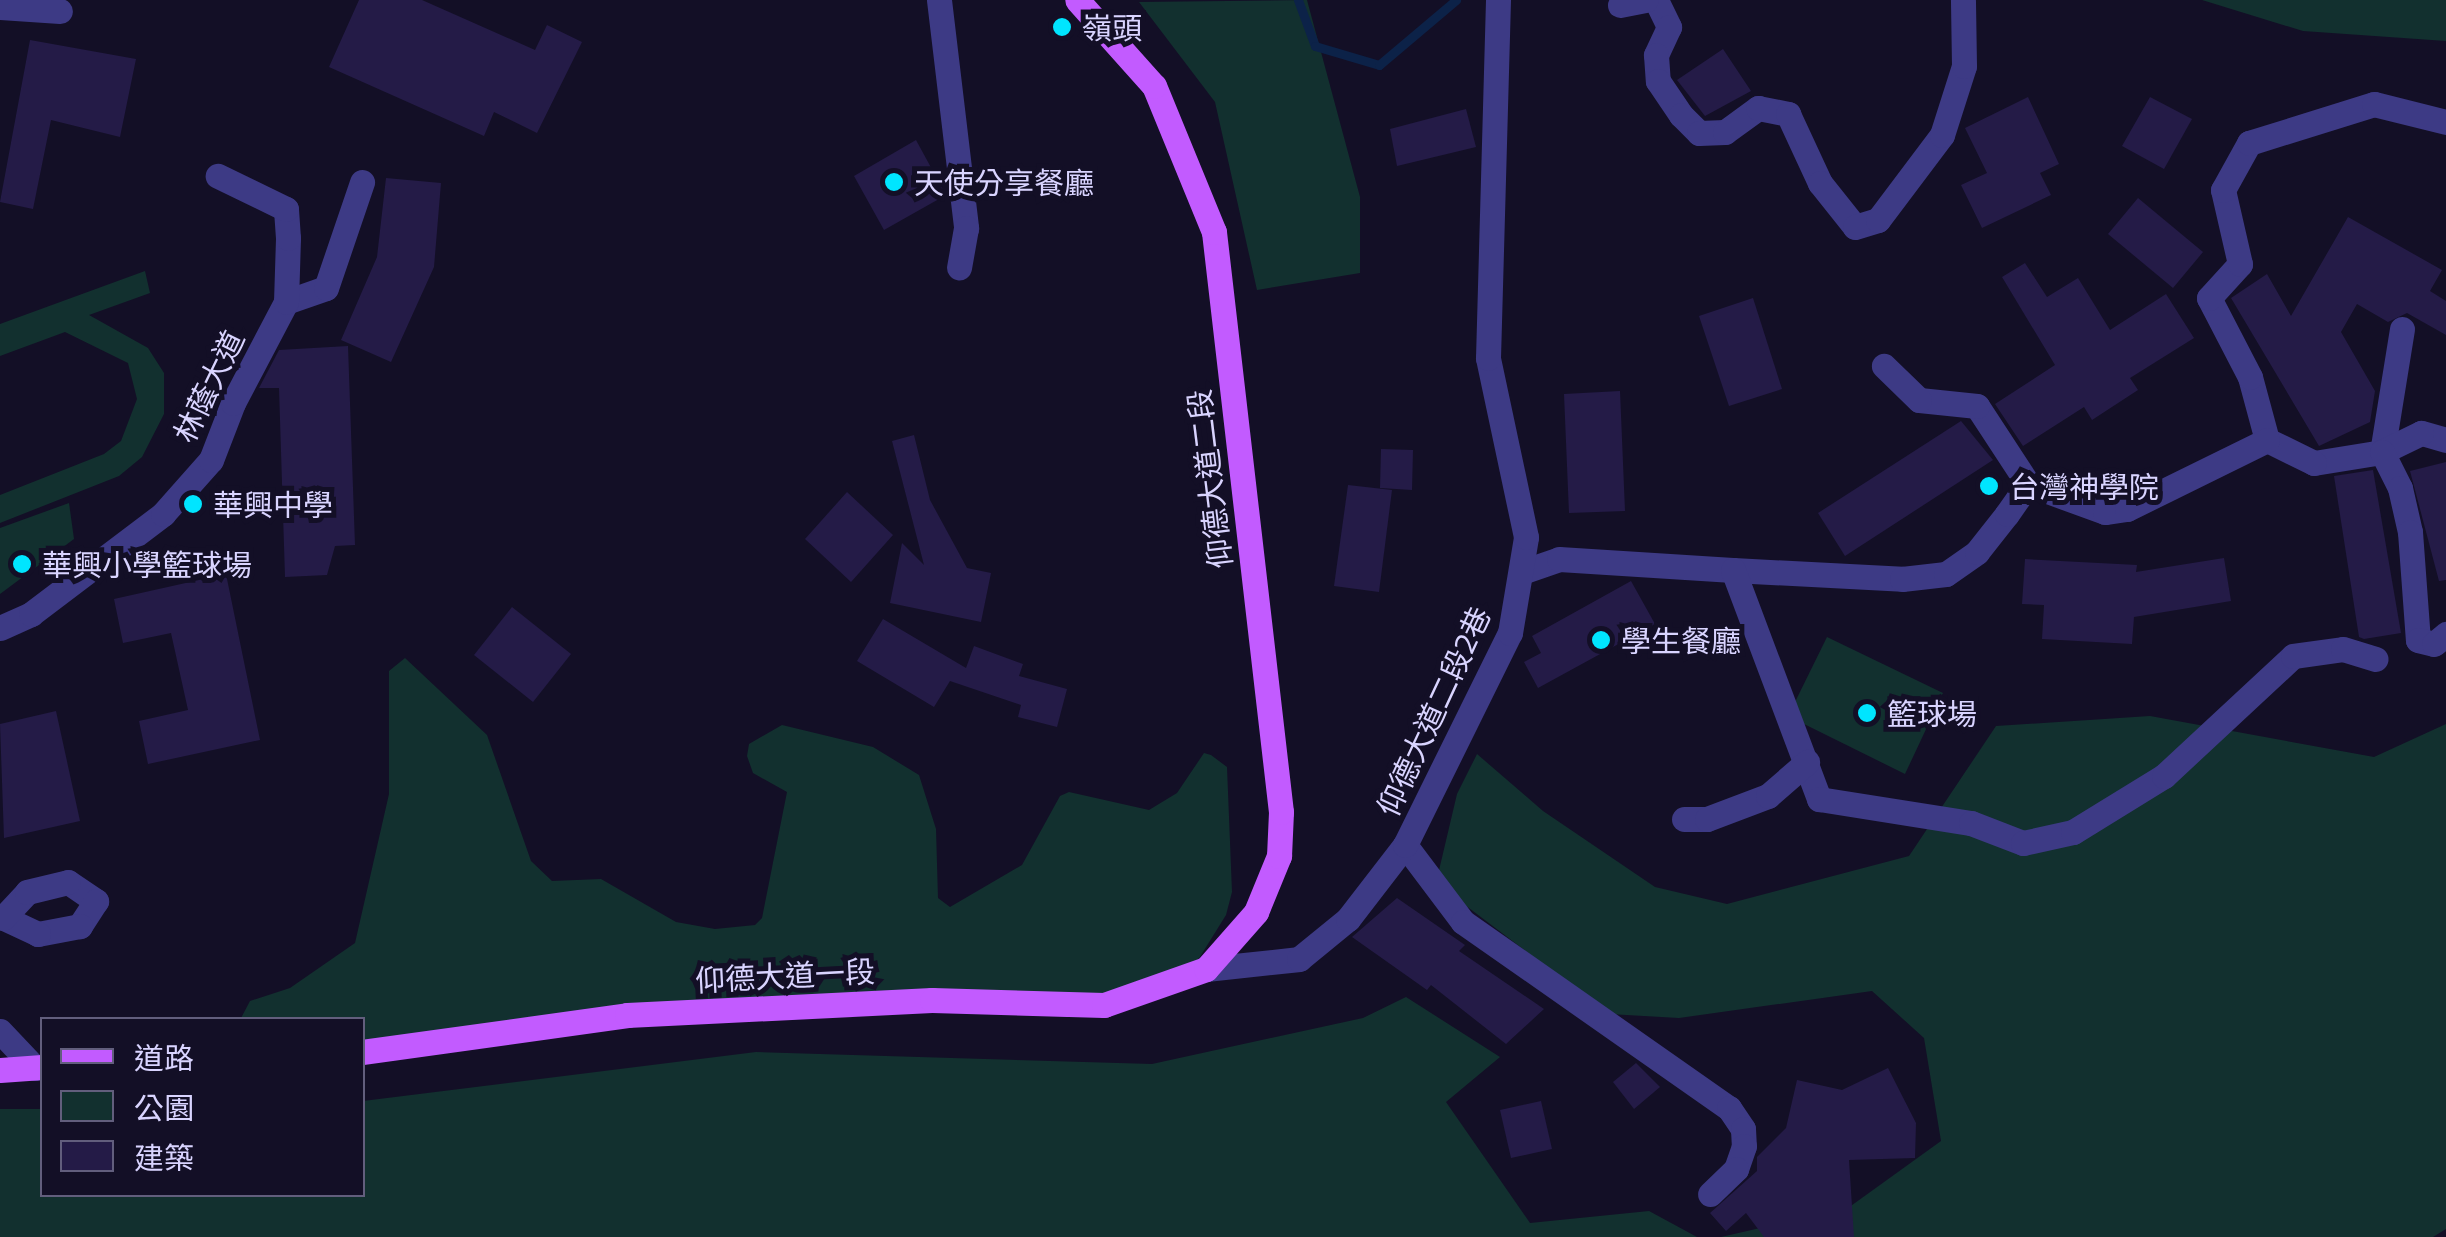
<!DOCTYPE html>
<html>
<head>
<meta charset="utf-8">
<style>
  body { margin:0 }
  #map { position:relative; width:2446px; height:1237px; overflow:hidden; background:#130f26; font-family:Commissioner,"Noto Sans TC",sans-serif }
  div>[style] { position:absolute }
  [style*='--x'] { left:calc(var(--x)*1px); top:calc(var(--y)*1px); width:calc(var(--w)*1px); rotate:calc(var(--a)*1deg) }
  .green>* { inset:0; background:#12302f }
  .stream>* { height:9px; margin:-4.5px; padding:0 4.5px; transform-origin:4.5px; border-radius:4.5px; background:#0c2248 }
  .building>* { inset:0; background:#241b47 }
  .minor>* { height:25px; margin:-12.5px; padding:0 12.5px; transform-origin:12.5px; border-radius:12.5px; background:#3d3a85 }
  .major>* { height:25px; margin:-12.5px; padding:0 12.5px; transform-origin:12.5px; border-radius:12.5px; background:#c25bff }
  .dots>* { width:28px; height:28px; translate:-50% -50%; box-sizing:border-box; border:5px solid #130f26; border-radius:50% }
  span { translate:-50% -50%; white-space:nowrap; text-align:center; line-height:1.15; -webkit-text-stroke:10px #130f26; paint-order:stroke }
  .poi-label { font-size:30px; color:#d9d4ff }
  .left { translate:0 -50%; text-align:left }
  .street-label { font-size:30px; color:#d9d4ff }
  .legend { position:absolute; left:40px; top:1017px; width:325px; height:180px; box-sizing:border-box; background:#130f26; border:2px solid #625e7d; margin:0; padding:12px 18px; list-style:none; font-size:30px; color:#d9d4ff }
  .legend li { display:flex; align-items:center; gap:20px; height:50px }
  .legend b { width:50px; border:2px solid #625e7d }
</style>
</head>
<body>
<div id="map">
  <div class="green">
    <i style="clip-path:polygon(1307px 0,1360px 197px,1360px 273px,1257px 290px,1215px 102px,1139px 2px)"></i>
    <i style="clip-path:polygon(2202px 0,2446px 0,2446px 41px,2303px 31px)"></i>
    <i style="clip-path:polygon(145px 271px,150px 293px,89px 315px,148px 348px,164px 373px,164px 414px,142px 457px,119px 476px,0 523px,0 495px,104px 454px,121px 441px,137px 399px,128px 363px,65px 332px,0 356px,0 324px)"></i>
    <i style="clip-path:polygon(69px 503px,74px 539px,0 594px,0 528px)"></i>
    <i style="clip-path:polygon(1827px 637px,1943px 693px,1905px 774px,1804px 724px,1795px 702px)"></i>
    <i style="clip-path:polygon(405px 658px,487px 735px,531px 861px,552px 881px,601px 879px,676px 922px,715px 929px,755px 925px,762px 918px,787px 792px,753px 773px,747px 756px,749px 744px,782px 725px,873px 747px,919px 775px,936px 829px,938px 898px,950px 907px,1022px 865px,1060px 796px,1069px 792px,1149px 810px,1177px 793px,1204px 753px,1211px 755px,1227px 767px,1232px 892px,1226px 915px,1198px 960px,1114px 997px,930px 995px,363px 1046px,362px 1020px,240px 1020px,250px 1001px,290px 988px,355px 943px,389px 794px,389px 671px)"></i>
    <i style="clip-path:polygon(2150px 716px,2374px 757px,2446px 724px,2446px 1229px,2433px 1237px,1721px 1237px,1848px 1208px,1941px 1141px,1924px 1038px,1872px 991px,1679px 1018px,1609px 1014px,1436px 883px,1457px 794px,1477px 754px,1543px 811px,1655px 887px,1727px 904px,1909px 856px,1996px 726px)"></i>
    <i style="clip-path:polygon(1406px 997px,1500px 1057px,1446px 1102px,1530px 1223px,1649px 1211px,1697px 1237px,0 1237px,0 1109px,42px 1109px,42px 1194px,362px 1194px,363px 1101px,756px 1052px,1152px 1064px,1363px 1018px)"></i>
  </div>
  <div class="stream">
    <i style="--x:1298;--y:0;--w:49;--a:69.7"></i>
    <i style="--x:1315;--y:46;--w:67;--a:16.5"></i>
    <i style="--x:1379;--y:65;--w:101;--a:-40.2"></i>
  </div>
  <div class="building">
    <i style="clip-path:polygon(359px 0,422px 0,535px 50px,547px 25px,582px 42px,537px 133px,494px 112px,484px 136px,329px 67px)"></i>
    <i style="clip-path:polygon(30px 40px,136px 59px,120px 137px,51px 120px,33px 209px,0 202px)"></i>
    <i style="clip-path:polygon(1723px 49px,1751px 91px,1705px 116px,1677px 80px)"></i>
    <i style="clip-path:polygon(2028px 97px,2059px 164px,2040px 173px,2051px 195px,1982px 228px,1961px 185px,1987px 173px,1965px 128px)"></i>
    <i style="clip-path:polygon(2150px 97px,2192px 119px,2164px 169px,2122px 146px)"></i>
    <i style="clip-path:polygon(1466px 109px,1476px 147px,1397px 166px,1390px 129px)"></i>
    <i style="clip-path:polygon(916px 140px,946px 195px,884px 230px,854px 176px)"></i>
    <i style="clip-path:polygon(386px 178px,441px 183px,434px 267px,391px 362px,341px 340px,377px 257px)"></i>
    <i style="clip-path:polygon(2138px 198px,2203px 252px,2173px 288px,2108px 234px)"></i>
    <i style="clip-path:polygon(2348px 217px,2442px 270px,2430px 291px,2446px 301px,2446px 335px,2407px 313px,2388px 322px,2357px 304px,2341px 332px,2375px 391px,2370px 422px,2319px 446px,2231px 298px,2267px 274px,2291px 316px)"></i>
    <i style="clip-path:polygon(2025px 263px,2047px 297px,2078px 278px,2110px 330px,2166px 294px,2194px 338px,2130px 378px,2138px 390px,2092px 420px,2084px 407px,2023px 446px,1995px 404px,2055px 365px,2002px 277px)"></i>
    <i style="clip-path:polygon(1753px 298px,1782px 389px,1729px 406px,1699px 316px)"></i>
    <i style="clip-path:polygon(348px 346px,355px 545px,335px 546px,327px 575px,285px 577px,279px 388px,259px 388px,279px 350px)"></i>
    <i style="clip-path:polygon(1620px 391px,1625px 511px,1569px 513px,1564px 394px)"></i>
    <i style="clip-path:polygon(1961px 421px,1993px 460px,1845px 556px,1818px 513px)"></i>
    <i style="clip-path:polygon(914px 435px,930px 500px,967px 568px,991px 573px,981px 622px,890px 603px,902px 543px,924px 565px,892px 441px)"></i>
    <i style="clip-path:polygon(1381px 449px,1413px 450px,1412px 490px,1380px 488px)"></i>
    <i style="clip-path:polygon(2446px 462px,2446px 580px,2439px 581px,2410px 471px)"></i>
    <i style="clip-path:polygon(2373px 470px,2401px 633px,2364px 639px,2359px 637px,2334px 476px)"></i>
    <i style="clip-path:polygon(1348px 485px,1392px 490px,1379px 592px,1334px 586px)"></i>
    <i style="clip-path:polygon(847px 492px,893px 535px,851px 582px,805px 539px)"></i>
    <i style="clip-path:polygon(2224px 558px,2231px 601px,2134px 617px,2132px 644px,2042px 639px,2044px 605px,2022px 604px,2025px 559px,2137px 565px,2136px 572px)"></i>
    <i style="clip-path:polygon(226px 574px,260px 740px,148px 764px,139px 721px,188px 710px,171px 633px,123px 643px,114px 599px)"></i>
    <i style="clip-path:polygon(1631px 581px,1655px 624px,1538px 688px,1524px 662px,1541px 653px,1532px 636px)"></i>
    <i style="clip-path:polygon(512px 607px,571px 654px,533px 702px,474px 655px)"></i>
    <i style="clip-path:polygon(883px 619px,966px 668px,974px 646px,1023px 664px,1019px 676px,1067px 689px,1057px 727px,1018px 717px,1021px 705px,950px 681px,934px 707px,857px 661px)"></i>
    <i style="clip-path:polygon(56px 711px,80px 821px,4px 838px,0 724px)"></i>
    <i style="clip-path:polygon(1397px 898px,1465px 945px,1459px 951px,1544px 1009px,1506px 1044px,1431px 985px,1427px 990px,1352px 937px)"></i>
    <i style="clip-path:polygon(1636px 1063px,1660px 1087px,1634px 1109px,1613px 1082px)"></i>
    <i style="clip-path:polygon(1888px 1068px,1916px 1123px,1915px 1158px,1849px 1160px,1854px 1237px,1764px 1237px,1746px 1213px,1726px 1231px,1710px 1213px,1757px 1171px,1757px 1157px,1786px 1128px,1797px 1080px,1842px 1090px)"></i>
    <i style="clip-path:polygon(1541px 1101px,1552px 1149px,1511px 1158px,1500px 1110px)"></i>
  </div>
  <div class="minor">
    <i style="--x:939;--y:0;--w:230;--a:83.2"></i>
    <i style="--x:966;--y:228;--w:40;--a:100"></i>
    <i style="--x:1656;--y:0;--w:30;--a:64"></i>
    <i style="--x:1669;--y:27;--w:31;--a:115"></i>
    <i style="--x:1656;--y:55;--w:26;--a:86"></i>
    <i style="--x:1658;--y:81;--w:41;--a:55.9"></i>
    <i style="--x:1681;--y:115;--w:25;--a:45"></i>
    <i style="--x:1699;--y:133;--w:26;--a:-2"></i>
    <i style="--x:1725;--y:132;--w:41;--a:-36"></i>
    <i style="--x:1758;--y:108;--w:31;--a:11"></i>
    <i style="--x:1788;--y:114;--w:76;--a:65.1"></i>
    <i style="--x:1820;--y:183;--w:56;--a:51.5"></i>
    <i style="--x:1855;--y:227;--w:24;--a:-17"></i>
    <i style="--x:1878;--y:220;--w:106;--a:-53"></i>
    <i style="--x:1942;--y:135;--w:72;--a:-72.3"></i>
    <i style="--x:1964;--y:66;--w:66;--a:-90.9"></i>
    <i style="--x:1620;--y:5;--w:26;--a:-11"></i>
    <i style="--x:0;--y:7;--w:60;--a:3.8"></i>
    <i style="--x:286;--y:302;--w:42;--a:-19.3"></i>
    <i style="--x:326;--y:288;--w:112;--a:-71.2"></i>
    <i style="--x:2402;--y:329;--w:125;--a:99.2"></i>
    <i style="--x:2382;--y:452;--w:69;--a:170.8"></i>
    <i style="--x:2314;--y:463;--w:52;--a:-153.9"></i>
    <i style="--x:2267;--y:440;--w:65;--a:-105.1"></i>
    <i style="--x:2250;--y:377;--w:89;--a:-117.4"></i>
    <i style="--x:2209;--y:298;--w:46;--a:-47.6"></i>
    <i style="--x:2240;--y:264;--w:76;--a:-102.9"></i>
    <i style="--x:2223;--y:190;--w:54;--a:-61"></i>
    <i style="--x:2249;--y:143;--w:131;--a:-17.3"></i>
    <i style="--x:2374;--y:104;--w:74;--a:14"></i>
    <i style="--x:2446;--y:440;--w:26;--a:-164"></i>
    <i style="--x:2421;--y:433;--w:43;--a:154"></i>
    <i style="--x:2382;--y:452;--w:40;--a:63.4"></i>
    <i style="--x:2400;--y:488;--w:45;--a:77.2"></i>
    <i style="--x:2410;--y:532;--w:108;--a:85.8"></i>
    <i style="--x:2418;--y:640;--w:16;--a:14"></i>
    <i style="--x:2434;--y:644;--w:16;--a:-40"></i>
    <i style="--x:2028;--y:484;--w:82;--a:20"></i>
    <i style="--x:2105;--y:512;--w:22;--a:-8"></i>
    <i style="--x:2127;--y:509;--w:156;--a:-26.2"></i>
    <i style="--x:1733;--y:570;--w:169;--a:3"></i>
    <i style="--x:1902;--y:579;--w:44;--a:-6.5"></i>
    <i style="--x:1946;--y:574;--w:38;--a:-35"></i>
    <i style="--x:1977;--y:552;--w:48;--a:-51.7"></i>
    <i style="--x:2007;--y:514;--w:37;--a:-55"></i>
    <i style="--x:2028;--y:484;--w:93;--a:-123.2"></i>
    <i style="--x:1977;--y:406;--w:58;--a:-174.1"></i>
    <i style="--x:1919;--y:400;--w:49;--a:-135.8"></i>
    <i style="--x:1522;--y:572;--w:39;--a:-19"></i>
    <i style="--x:1559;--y:559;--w:174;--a:3.6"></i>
    <i style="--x:1733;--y:570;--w:245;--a:69.4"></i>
    <i style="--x:1819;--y:799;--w:154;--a:9"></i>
    <i style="--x:1971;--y:823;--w:56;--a:21"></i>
    <i style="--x:2023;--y:843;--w:51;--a:-12.4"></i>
    <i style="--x:2073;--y:832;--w:107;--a:-31.6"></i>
    <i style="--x:2164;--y:776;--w:176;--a:-42.9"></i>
    <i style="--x:2293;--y:656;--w:50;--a:-8"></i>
    <i style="--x:2343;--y:649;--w:34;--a:17"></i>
    <i style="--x:0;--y:628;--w:34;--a:-24"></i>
    <i style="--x:31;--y:614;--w:166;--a:-37.1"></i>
    <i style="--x:163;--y:514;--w:72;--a:-48.4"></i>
    <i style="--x:211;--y:460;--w:61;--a:-68.9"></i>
    <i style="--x:233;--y:403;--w:114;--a:-62.3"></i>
    <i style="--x:286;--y:302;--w:64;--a:-88.2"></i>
    <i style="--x:288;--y:238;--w:29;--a:-94"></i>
    <i style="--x:286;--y:209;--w:76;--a:-154.1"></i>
    <i style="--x:1684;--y:819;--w:23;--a:0"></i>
    <i style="--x:1707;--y:819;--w:65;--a:-20.7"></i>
    <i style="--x:1768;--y:796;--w:52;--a:-41.1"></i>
    <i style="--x:1405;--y:845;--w:96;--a:53"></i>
    <i style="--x:1463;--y:922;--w:325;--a:35"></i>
    <i style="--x:1729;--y:1108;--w:25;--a:56"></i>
    <i style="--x:1743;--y:1129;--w:17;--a:87"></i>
    <i style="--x:1744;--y:1146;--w:24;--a:109"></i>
    <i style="--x:1736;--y:1169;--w:36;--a:136"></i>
    <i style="--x:68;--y:882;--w:34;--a:34"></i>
    <i style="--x:96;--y:901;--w:30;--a:123"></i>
    <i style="--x:80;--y:926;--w:43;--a:169.2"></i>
    <i style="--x:38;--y:934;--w:38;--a:-155"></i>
    <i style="--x:3;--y:918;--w:35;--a:-47"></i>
    <i style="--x:27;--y:892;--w:42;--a:-13.7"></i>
    <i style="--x:1206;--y:969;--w:94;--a:-6.1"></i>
    <i style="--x:1299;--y:959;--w:63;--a:-39.2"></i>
    <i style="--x:1348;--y:919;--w:93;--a:-52.4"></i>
    <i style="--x:1405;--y:845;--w:237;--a:-63.7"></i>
    <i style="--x:1510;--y:633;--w:97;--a:-80.5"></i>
    <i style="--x:1526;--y:537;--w:183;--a:-102"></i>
    <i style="--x:1488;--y:358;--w:358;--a:-88.4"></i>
    <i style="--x:0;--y:1031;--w:51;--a:46.6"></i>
  </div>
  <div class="major">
    <i style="--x:362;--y:1052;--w:268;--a:-7.9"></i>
    <i style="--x:627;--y:1015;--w:305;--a:-2.8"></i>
    <i style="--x:932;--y:1000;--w:172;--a:1.7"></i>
    <i style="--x:1104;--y:1005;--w:108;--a:-19.4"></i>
    <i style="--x:1206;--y:969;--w:76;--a:-48.7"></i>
    <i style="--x:1256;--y:912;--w:61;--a:-67.7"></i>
    <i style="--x:1279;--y:856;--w:44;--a:-87.4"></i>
    <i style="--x:1281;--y:812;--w:584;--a:-96.59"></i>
    <i style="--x:1214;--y:232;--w:158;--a:-112.3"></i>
    <i style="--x:1154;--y:86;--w:115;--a:-131.8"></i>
    <i style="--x:0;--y:1070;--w:42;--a:-4.1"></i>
  </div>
  <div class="dots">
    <i style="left:1062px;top:27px;background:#00e5ff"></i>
    <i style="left:894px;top:182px;background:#00e5ff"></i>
    <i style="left:1989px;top:486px;background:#00e5ff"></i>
    <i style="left:193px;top:504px;background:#00e5ff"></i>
    <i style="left:22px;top:564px;background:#00e5ff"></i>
    <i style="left:1601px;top:640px;background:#00e5ff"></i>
    <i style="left:1867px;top:713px;background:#00e5ff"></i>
  </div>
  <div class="poi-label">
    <span class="left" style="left:1082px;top:27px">嶺頭</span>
    <span class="left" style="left:914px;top:182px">天使分享餐廳</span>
    <span class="left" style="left:2009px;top:486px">台灣神學院</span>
    <span class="left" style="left:213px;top:504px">華興中學</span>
    <span class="left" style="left:42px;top:564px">華興小學籃球場</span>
    <span class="left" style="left:1621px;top:640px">學生餐廳</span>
    <span class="left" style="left:1887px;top:713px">籃球場</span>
  </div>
  <div class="street-label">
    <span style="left:208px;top:386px;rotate:-64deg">林蔭大道</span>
    <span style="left:1209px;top:479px;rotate:-97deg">仰德大道二段</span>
    <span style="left:1433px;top:711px;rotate:-65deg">仰德大道二段2巷</span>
    <span style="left:785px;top:975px;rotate:-3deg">仰德大道一段</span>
  </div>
  <ul class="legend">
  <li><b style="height:12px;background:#c25bff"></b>道路</li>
  <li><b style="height:28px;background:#12302f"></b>公園</li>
  <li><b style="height:28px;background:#241b47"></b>建築</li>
  </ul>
</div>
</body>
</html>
